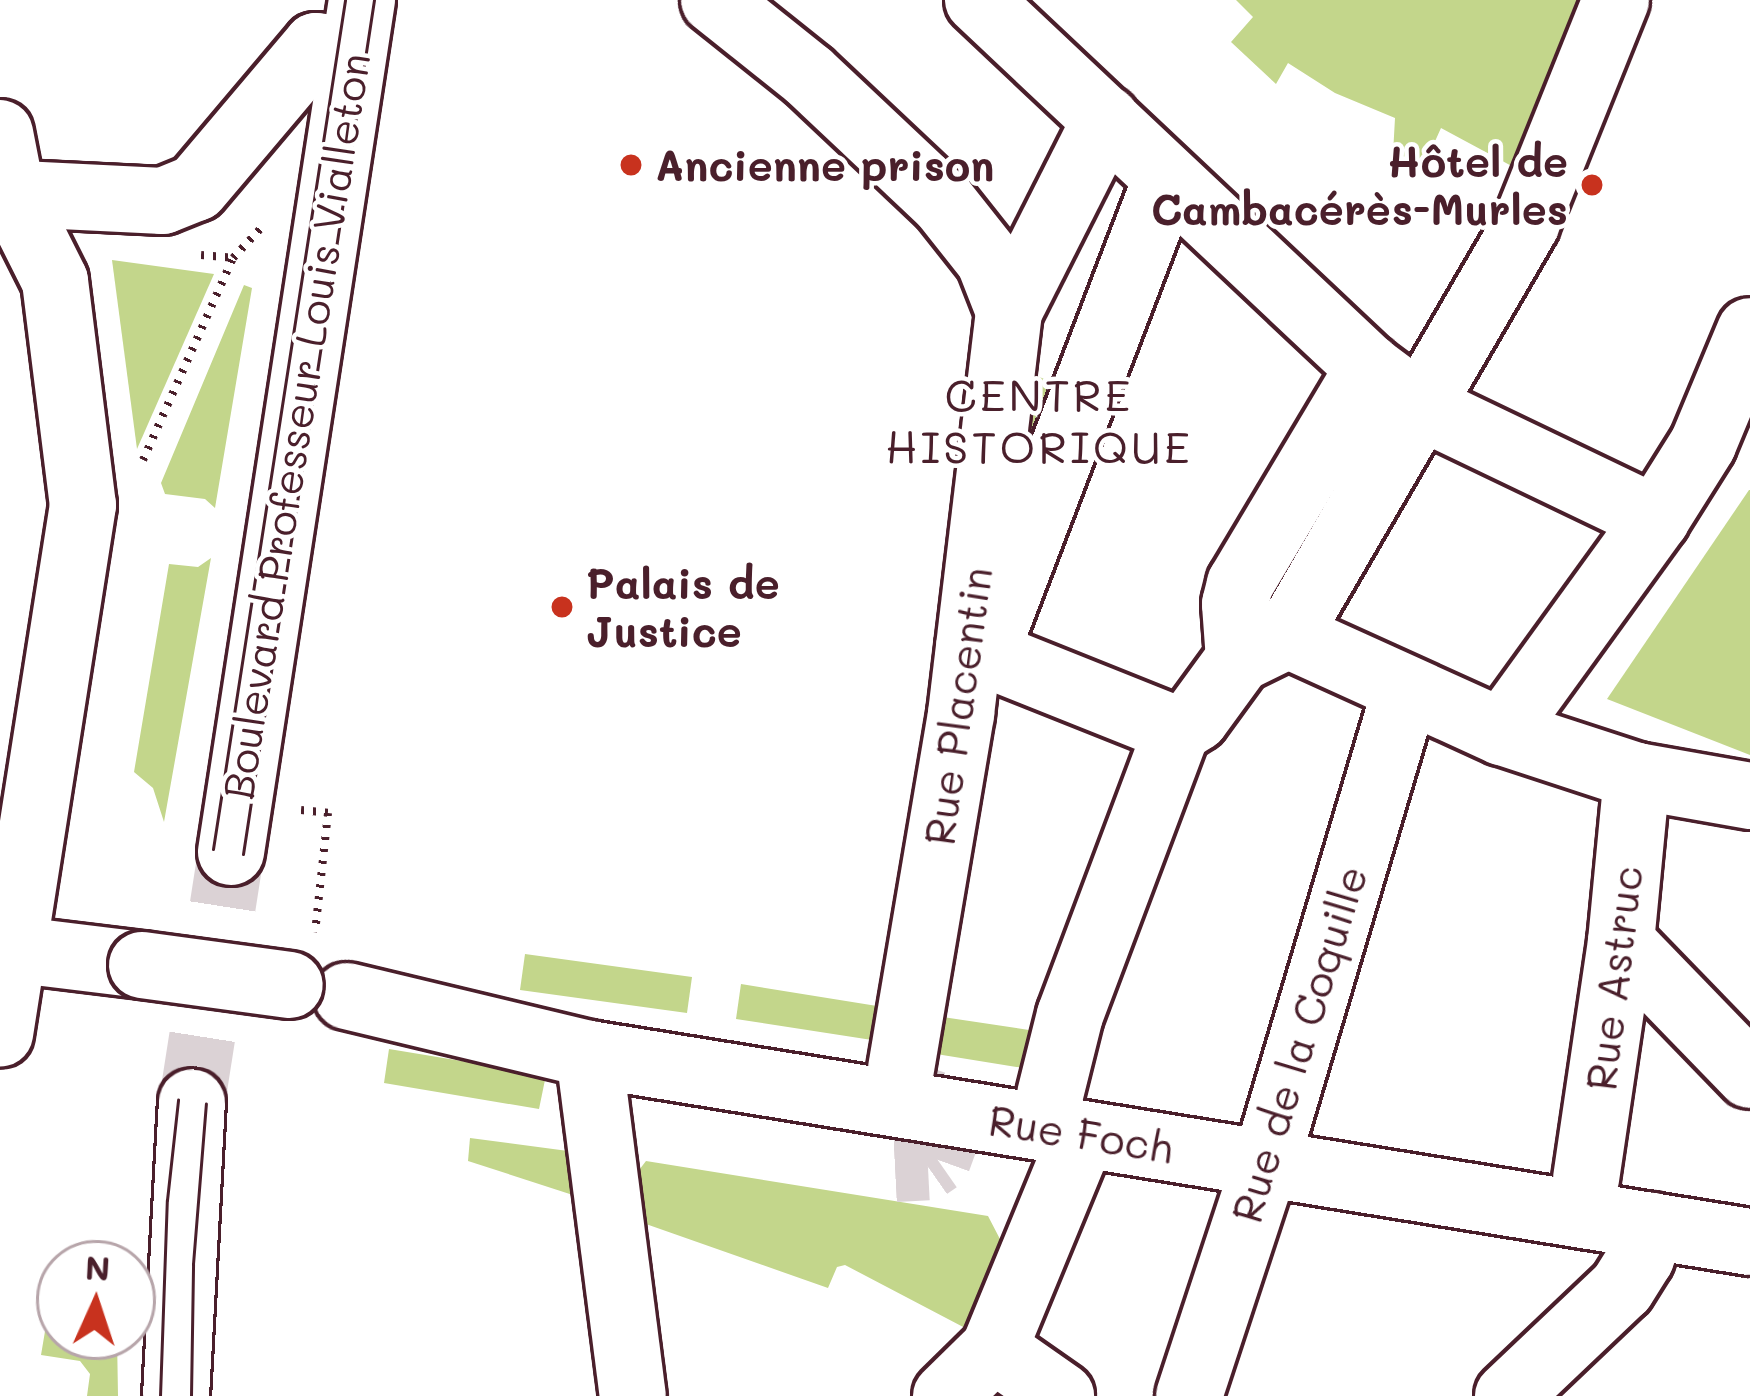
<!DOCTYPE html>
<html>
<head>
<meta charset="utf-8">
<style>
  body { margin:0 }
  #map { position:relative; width:1750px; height:1396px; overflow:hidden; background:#fff; font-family:Mali,sans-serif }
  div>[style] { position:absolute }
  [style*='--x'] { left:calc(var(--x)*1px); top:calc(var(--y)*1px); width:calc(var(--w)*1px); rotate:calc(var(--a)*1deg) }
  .green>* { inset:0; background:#c3d68b }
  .minor-tunnel>* { height:66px; margin-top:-33px; transform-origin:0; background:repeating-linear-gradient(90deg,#dbd2d5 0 66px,transparent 0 99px) }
  .path>* { height:8px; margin-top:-4px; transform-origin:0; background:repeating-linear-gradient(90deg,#4a1f2b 0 3px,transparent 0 12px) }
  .roads { filter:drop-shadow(3px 0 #4a1f2b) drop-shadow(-3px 0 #4a1f2b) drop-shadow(0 3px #4a1f2b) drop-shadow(0 -3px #4a1f2b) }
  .minor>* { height:66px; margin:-33px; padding:0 33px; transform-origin:33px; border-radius:33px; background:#fff }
  .tram>* { height:3px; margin:-1.5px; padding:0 1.5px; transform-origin:1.5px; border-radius:1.5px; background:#4a1f2b }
  .bridges { filter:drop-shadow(3px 0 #4a1f2b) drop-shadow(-3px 0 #4a1f2b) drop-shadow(0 3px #4a1f2b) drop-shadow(0 -3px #4a1f2b) }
  .minor-bridge>* { height:66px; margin:-33px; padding:0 33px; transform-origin:33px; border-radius:33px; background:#fff }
  .dots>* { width:33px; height:33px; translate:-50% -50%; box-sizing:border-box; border:6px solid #fff; border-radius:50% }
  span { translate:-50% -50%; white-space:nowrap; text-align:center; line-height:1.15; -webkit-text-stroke:9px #fff; paint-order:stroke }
  .poi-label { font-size:42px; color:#4a1f2b; font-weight:700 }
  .right { translate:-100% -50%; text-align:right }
  .left { translate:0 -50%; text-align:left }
  .street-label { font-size:42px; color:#4a1f2b }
  .neighbourhood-label { font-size:45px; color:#4a1f2b; letter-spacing:3px }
  .north { position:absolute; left:36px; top:1240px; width:120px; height:120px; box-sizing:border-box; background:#fff; border:3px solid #b7a5aa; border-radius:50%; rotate:3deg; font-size:33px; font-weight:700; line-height:48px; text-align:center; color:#4a1f2b }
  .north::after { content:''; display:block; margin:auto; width:42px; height:54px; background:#c8321e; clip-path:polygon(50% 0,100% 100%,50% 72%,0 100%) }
</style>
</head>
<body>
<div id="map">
  <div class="green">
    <i style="clip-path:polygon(1236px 0,1609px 0,1532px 177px,1441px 128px,1423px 168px,1393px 154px,1395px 118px,1335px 93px,1288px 63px,1276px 84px,1231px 42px,1253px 17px)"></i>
    <i style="clip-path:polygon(112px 260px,214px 274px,137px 449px)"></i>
    <i style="clip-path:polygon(244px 285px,252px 288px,215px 508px,205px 499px,165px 494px,161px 483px)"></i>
    <i style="clip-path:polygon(1016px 368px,1065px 387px,1044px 448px,1009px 435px)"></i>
    <i style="clip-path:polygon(1749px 490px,1750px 490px,1750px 755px,1607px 699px)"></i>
    <i style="clip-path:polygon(211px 558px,164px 822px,153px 788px,134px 772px,169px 564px,198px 567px)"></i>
    <i style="clip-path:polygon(525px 954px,692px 977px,687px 1013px,520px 990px)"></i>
    <i style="clip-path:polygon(741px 984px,877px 1006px,872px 1040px,736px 1019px)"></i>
    <i style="clip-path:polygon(936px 1016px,1029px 1030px,1023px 1068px,930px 1053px)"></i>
    <i style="clip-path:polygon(389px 1049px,546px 1075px,539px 1109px,384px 1083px)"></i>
    <i style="clip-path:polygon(470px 1138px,568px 1151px,580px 1165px,579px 1197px,468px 1161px)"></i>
    <i style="clip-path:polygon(646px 1161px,988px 1216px,1001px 1241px,967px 1329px,845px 1265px,837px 1267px,828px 1288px,626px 1217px,623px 1191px)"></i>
    <i style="clip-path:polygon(54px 1278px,60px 1278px,60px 1336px,117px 1336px,118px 1396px,87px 1396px,90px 1374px,80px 1361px,41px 1355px)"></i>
  </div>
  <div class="minor-tunnel">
    <i style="--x:192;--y:1102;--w:253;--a:-81.1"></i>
    <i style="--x:895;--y:1169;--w:33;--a:-3"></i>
    <i style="--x:928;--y:1167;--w:12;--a:-35"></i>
    <i style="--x:938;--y:1160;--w:30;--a:-70"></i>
    <i style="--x:948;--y:1132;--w:31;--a:-115"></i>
    <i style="--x:935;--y:1104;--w:41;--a:-161.6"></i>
  </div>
  <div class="path">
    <i style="--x:201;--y:255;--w:32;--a:5"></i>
    <i style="--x:233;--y:258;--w:42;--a:-46.9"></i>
    <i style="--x:143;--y:460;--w:221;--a:-66"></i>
    <i style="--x:301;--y:810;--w:27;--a:6"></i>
    <i style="--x:328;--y:813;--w:120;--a:96.2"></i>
  </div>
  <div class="roads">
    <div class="minor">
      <i style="--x:714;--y:0;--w:120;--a:38.6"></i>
      <i style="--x:808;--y:75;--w:185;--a:43.3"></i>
      <i style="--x:943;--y:202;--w:74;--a:51.6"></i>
      <i style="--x:989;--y:260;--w:55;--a:68.6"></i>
      <i style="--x:978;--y:0;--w:537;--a:43.26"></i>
      <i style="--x:1369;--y:368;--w:64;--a:36.7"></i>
      <i style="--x:1420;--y:406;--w:262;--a:25.6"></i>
      <i style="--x:0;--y:133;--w:63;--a:79"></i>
      <i style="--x:12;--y:195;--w:96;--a:63.4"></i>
      <i style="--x:55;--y:281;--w:226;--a:82.9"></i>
      <i style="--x:83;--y:505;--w:535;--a:98.92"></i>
      <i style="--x:0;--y:193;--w:163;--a:2.8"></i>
      <i style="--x:163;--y:201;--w:35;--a:-22"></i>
      <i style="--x:196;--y:188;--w:186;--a:-49.8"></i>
      <i style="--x:316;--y:46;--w:38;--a:7"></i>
      <i style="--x:996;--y:625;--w:476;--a:-69.1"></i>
      <i style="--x:1288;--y:635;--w:235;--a:24.4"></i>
      <i style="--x:1502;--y:732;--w:142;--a:18.1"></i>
      <i style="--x:1637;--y:776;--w:115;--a:10"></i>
      <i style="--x:969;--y:647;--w:224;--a:21.8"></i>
      <i style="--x:1239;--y:659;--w:55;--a:-26.1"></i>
      <i style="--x:1288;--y:635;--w:475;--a:-59.9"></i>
      <i style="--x:1526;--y:224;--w:241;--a:-68.1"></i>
      <i style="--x:1502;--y:732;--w:263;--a:-54.1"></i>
      <i style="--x:1656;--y:519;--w:89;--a:-57.9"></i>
      <i style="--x:1703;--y:444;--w:122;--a:-67.4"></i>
      <i style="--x:231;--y:852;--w:862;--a:-81.26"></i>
      <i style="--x:1621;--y:942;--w:185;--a:45.9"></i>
      <i style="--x:11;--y:949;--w:132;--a:7"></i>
      <i style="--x:347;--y:996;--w:249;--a:13.5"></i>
      <i style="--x:589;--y:1054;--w:1176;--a:9.2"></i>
      <i style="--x:589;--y:1054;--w:345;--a:82.7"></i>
      <i style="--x:901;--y:1069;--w:360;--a:-80.4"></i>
      <i style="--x:961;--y:714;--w:406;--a:-83.2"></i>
      <i style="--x:1009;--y:311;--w:215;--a:-63.2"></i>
      <i style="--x:1050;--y:1095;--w:82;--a:-76"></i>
      <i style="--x:1070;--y:1015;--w:304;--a:-69.4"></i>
      <i style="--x:1177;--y:730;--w:22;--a:-32"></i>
      <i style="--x:1196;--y:718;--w:73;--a:-53.9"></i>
      <i style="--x:1239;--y:659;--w:55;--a:-94.2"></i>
      <i style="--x:1235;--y:604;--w:21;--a:-76"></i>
      <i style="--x:1240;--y:584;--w:252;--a:-59.2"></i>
      <i style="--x:1586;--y:1179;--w:240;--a:-81.6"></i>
      <i style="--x:1621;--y:942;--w:167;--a:-84.5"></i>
      <i style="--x:994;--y:1349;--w:82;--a:35"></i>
      <i style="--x:176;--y:1396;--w:294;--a:-86.9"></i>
      <i style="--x:946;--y:1396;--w:67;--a:-44.4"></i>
      <i style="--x:994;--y:1349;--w:231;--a:-67.6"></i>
      <i style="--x:1189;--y:1396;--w:243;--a:-71.8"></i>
      <i style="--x:1265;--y:1165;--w:494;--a:-73.5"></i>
      <i style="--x:1508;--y:1396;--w:157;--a:-43.5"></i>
      <i style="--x:1622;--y:1288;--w:36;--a:-58"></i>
      <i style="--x:1641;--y:1258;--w:34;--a:-71"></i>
    </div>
  </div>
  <div class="tram">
    <i style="--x:213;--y:849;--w:859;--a:-81.16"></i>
    <i style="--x:243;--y:854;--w:864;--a:-81.28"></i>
    <i style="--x:160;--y:1396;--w:196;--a:-88"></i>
    <i style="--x:167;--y:1200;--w:101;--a:-83.7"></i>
    <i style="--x:191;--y:1396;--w:132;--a:-89.1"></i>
    <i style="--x:193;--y:1264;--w:161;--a:-85.4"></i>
  </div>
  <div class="bridges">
    <div class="minor-bridge">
      <i style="--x:142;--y:965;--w:149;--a:7.7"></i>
    </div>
  </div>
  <div class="dots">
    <i style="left:631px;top:165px;background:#c8321e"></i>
    <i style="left:1592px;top:185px;background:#c8321e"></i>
    <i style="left:562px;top:607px;background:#c8321e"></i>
  </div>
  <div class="poi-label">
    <span class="right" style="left:1568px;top:185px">Hôtel de<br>Cambacérès-Murles</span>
    <span class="left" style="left:655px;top:165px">Ancienne prison</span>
    <span class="left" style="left:586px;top:607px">Palais de<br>Justice</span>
  </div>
  <div class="street-label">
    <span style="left:296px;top:426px;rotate:-81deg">Boulevard Professeur Louis Vialleton</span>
    <span style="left:958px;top:706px;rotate:-82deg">Rue Placentin</span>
    <span style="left:1614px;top:978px;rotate:-83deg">Rue Astruc</span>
    <span style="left:1299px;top:1044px;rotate:-73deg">Rue de la Coquille</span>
    <span style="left:1081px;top:1134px;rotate:9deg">Rue Foch</span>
  </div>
  <div class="neighbourhood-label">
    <span style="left:1039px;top:421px">CENTRE<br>HISTORIQUE</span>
  </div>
  <div class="north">N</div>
</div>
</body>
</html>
